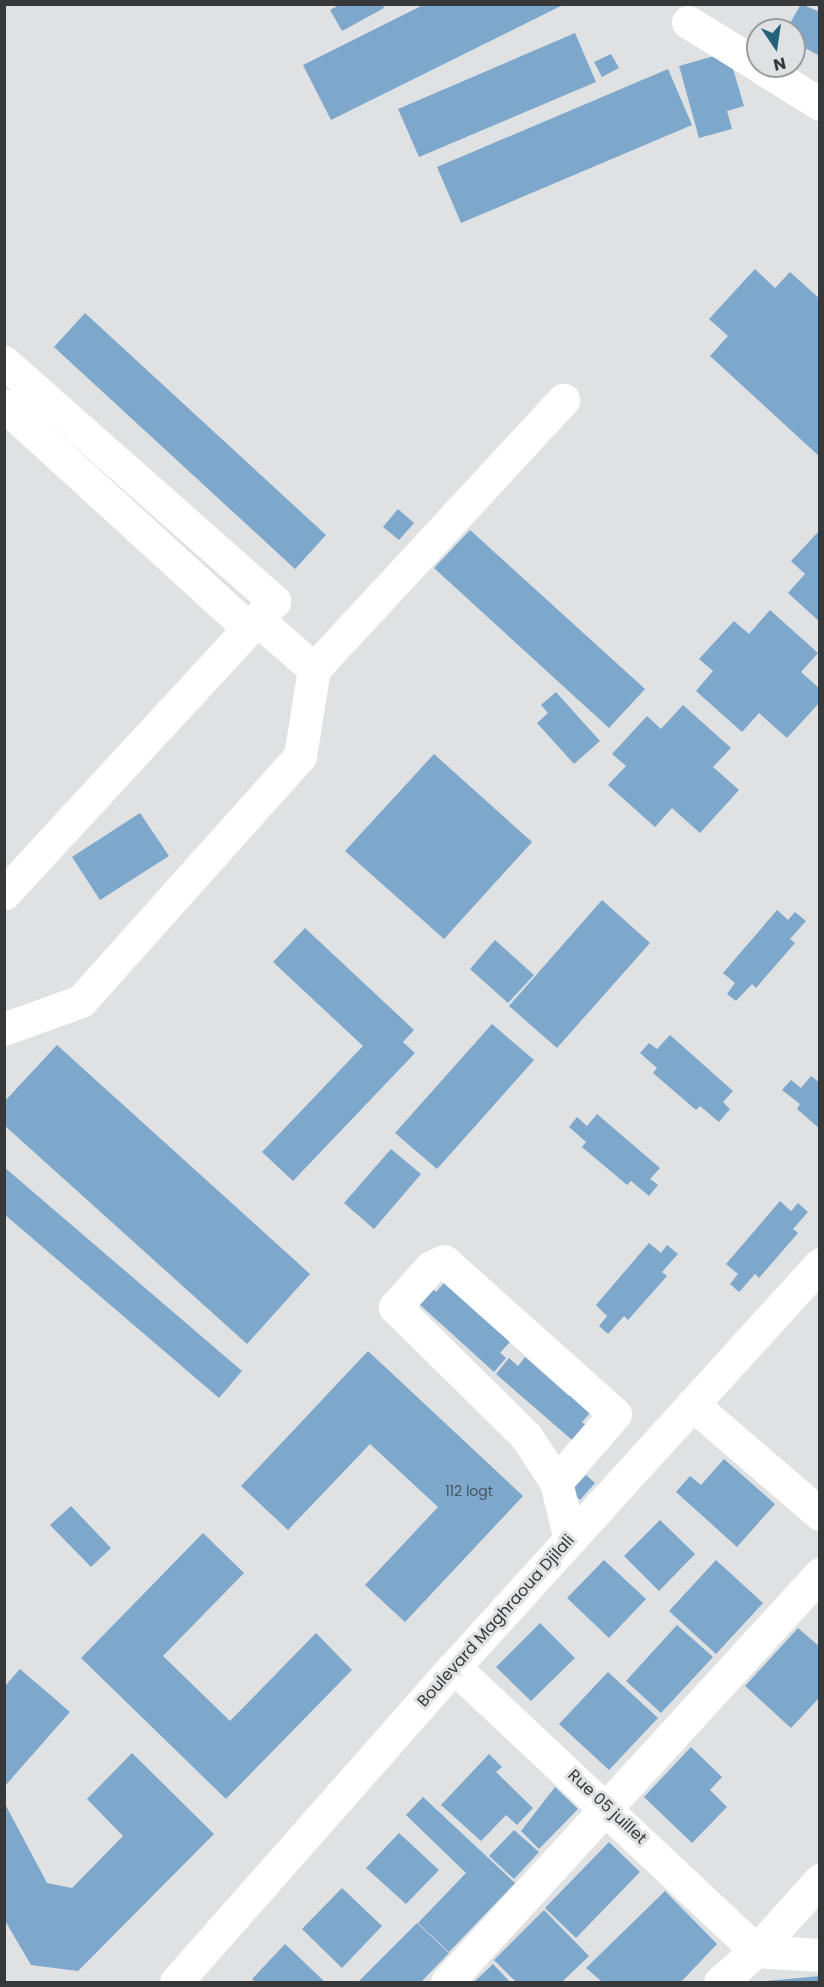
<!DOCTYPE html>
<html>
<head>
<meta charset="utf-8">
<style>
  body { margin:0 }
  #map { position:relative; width:824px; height:1987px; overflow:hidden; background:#dfe1e3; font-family:Poppins,sans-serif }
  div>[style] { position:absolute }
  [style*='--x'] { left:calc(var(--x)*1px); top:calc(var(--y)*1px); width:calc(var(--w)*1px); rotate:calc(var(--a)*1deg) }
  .building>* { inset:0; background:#7ea8cb }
  .minor>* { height:33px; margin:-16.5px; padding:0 16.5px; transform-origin:16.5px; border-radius:16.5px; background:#fff }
  .major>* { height:33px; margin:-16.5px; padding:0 16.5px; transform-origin:16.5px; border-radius:16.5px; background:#fff }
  span { translate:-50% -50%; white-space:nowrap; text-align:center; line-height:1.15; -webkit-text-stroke:6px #dfe1e3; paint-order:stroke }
  .number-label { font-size:14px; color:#49545e }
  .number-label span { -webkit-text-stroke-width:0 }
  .street-label { font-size:16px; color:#373839 }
  .frame { position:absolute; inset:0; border:6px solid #373839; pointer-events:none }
  .north { position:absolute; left:746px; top:18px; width:60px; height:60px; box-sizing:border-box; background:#dfe1e3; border:2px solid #9c9d9f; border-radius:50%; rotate:167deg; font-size:16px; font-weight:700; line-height:24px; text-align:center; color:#373839 }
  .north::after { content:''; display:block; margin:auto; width:21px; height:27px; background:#256279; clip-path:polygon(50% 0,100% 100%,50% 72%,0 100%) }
</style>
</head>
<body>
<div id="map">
  <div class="building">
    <i style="clip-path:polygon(341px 4px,382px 4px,384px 8px,342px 31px,330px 10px)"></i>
    <i style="clip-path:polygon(425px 4px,565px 4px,331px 120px,303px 65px)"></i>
    <i style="clip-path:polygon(801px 4px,820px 12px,820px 56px,794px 42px,794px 30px,786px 30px)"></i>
    <i style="clip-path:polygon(575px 33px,596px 82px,419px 157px,398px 109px)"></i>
    <i style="clip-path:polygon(728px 52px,744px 106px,727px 111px,732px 129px,699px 138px,679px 66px)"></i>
    <i style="clip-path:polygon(611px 54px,619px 68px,602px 77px,594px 62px)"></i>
    <i style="clip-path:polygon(668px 69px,692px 125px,461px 223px,437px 167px)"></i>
    <i style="clip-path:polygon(755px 269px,775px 288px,790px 272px,820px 299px,820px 457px,710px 356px,728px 336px,709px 319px)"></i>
    <i style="clip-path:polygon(85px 313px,326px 535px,295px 569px,54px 347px)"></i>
    <i style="clip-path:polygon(398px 509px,414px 523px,399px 540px,383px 527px)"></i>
    <i style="clip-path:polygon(470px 530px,645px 689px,609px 728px,434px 568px)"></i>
    <i style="clip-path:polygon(820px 530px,820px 622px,788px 593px,805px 574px,791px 561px)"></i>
    <i style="clip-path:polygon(770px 610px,818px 653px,801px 672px,820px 689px,820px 702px,787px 738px,759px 713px,742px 732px,696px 691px,713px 671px,699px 659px,734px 621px,749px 634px)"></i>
    <i style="clip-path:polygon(556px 692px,600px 741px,574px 764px,537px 723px,548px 713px,541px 705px)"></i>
    <i style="clip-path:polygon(683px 705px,731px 748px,713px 767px,739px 790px,700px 833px,672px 808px,655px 827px,608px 785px,626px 766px,612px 754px,647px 716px,661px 729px)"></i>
    <i style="clip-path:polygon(434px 754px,532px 842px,444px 939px,345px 851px)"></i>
    <i style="clip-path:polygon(140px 813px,169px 856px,100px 900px,72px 857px)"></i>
    <i style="clip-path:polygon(602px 900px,650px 943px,557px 1048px,509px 1006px)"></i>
    <i style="clip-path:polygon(777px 910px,788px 920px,795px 912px,806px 921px,790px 939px,795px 943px,756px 988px,752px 984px,736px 1001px,727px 994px,735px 983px,723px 973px)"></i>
    <i style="clip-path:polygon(305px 928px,414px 1030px,403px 1042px,415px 1053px,293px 1181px,262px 1152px,363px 1046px,273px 962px)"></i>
    <i style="clip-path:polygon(495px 940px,534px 975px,508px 1003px,470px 969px)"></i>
    <i style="clip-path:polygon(492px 1024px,534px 1060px,437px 1169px,395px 1133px)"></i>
    <i style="clip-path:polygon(670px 1035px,733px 1091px,723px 1102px,730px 1109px,719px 1122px,700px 1106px,696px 1110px,653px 1073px,657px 1068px,640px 1053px,649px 1043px,657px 1049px)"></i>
    <i style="clip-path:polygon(57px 1045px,310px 1274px,247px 1344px,4px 1125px,4px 1102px)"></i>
    <i style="clip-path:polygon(811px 1076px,820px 1083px,820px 1129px,797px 1109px,800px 1104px,782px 1090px,791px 1080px,801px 1088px)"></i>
    <i style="clip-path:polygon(597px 1114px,660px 1168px,650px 1179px,658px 1185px,649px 1196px,631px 1181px,627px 1185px,582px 1147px,586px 1142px,569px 1127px,577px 1117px,587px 1126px)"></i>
    <i style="clip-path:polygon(391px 1149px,421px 1174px,374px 1229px,344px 1203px)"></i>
    <i style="clip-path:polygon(4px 1167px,242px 1371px,219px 1398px,4px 1214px)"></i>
    <i style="clip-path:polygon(780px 1201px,791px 1211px,798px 1203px,808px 1212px,793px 1229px,798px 1233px,759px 1278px,755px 1274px,739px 1292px,730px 1284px,738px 1274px,726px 1264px)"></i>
    <i style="clip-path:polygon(649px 1243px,661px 1253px,667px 1245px,678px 1254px,662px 1272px,667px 1276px,628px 1320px,624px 1316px,608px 1334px,599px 1326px,607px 1316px,596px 1305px)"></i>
    <i style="clip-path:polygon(444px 1283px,515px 1336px,500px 1353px,506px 1358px,494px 1372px,417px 1302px,431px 1287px,436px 1292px)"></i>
    <i style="clip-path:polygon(368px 1351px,523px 1496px,405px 1622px,365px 1585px,438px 1507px,370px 1444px,288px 1530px,241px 1486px)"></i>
    <i style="clip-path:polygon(525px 1357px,569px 1396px,576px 1388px,596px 1406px,582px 1422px,592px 1431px,579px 1446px,496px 1374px,509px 1358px,518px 1366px)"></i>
    <i style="clip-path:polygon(724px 1459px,775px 1504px,737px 1547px,676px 1492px,690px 1476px,701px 1485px)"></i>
    <i style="clip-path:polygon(586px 1475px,595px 1483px,580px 1500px,571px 1491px)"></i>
    <i style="clip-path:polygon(71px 1506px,111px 1548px,91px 1567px,50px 1525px)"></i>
    <i style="clip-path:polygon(660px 1520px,695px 1554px,659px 1591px,624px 1556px)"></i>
    <i style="clip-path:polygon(203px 1533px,244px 1573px,163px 1656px,230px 1721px,316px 1633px,352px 1670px,226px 1799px,81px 1658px)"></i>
    <i style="clip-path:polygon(604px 1560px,646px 1599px,609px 1638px,567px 1598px)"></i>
    <i style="clip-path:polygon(716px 1560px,763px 1603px,716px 1654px,669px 1611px)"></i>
    <i style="clip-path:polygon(540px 1623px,575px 1658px,531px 1701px,496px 1667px)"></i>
    <i style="clip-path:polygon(677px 1625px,713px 1657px,661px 1713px,626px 1681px)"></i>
    <i style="clip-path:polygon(798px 1628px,820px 1647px,820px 1697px,791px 1728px,745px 1686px)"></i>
    <i style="clip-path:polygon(20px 1669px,70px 1712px,4px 1787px,4px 1687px)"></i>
    <i style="clip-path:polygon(608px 1672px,658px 1718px,609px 1770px,559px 1724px)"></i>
    <i style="clip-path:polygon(691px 1747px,722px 1777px,710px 1790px,727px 1807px,692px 1843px,644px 1797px)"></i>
    <i style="clip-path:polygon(132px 1753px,214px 1834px,78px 1971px,31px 1965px,4px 1919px,4px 1802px,47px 1883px,72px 1888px,123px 1836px,87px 1799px)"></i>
    <i style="clip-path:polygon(489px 1754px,502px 1767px,496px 1772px,533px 1808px,517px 1825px,506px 1815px,481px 1841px,441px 1805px)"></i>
    <i style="clip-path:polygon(555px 1787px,578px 1809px,539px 1849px,521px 1831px)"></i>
    <i style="clip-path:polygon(423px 1797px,515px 1883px,449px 1952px,418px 1923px,466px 1873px,406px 1815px)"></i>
    <i style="clip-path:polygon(514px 1830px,539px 1852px,514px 1879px,489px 1856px)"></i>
    <i style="clip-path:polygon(399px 1833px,439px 1870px,406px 1904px,366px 1868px)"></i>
    <i style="clip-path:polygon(609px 1842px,640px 1872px,576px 1938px,545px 1908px)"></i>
    <i style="clip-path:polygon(342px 1888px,382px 1926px,342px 1968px,302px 1929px)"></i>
    <i style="clip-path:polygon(665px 1891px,717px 1944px,681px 1982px,602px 1982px,586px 1968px)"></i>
    <i style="clip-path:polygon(544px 1910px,589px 1956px,562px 1982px,516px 1982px,494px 1960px)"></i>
    <i style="clip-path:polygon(417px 1923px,449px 1953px,421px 1982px,358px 1982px)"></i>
    <i style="clip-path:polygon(285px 1944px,325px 1982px,255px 1982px,252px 1979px)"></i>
    <i style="clip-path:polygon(493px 1964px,510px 1982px,474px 1982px)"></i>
    <i style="clip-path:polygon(820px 1976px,820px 1982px,767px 1982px,766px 1981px)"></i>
  </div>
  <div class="minor">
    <i style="--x:688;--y:22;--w:82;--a:31.6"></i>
    <i style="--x:759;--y:66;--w:72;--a:31.9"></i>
    <i style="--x:4;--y:362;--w:361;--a:41.5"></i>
    <i style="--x:274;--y:601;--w:398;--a:132.7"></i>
    <i style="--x:4;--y:405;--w:332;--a:42.4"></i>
    <i style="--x:257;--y:619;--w:76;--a:41.3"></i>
    <i style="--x:4;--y:1029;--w:82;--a:-20"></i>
    <i style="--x:81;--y:1001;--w:329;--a:-48.2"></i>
    <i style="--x:300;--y:756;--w:88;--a:-80.9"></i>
    <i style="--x:314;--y:669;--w:367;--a:-47.2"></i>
    <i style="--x:692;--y:1404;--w:169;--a:40.7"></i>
    <i style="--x:556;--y:1482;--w:90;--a:-49.1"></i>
    <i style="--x:615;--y:1414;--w:229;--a:-138.2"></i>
    <i style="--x:444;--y:1261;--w:14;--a:155"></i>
    <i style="--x:431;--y:1267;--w:54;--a:132"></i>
    <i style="--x:395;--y:1307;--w:184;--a:44.6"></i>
    <i style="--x:526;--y:1436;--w:55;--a:56.9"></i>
    <i style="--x:556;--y:1482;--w:59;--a:76.2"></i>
    <i style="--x:454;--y:1667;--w:415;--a:43.2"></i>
    <i style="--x:756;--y:1951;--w:64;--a:3.6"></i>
    <i style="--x:176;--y:1982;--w:420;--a:-48.6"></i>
    <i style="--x:454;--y:1667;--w:544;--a:-47.75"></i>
    <i style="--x:447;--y:1982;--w:553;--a:-47.57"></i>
  </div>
  <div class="major">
    <i style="--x:720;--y:1982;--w:48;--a:-40.7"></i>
    <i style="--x:756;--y:1951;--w:96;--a:-48"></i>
  </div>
  <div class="number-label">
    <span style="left:469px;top:1491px">112 logt</span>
  </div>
  <div class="street-label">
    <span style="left:496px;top:1621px;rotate:-48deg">Boulevard Maghraoua Djilali</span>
    <span style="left:607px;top:1807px;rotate:43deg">Rue 05 juillet</span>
  </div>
  <div class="frame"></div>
  <div class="north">N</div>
</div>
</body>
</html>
